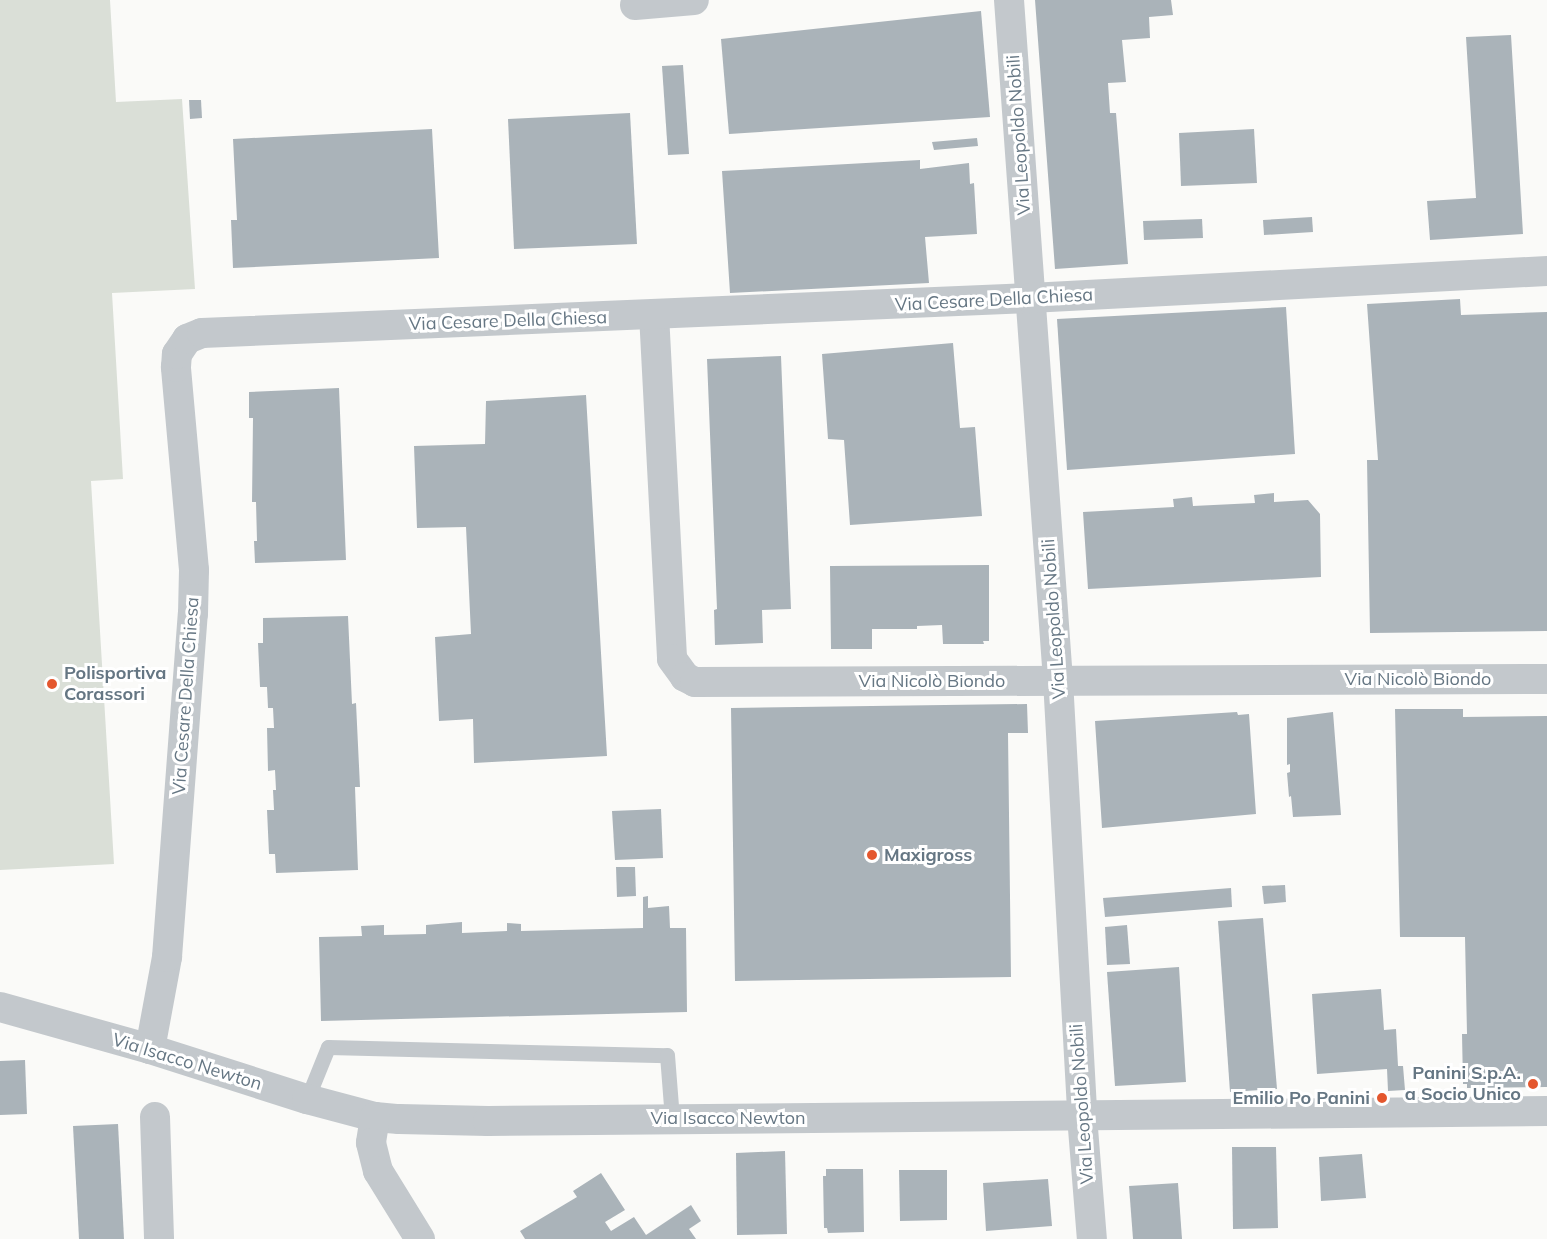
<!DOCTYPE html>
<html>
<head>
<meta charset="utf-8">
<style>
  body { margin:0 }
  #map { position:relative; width:1547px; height:1239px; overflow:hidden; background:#fafaf8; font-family:Mulish,sans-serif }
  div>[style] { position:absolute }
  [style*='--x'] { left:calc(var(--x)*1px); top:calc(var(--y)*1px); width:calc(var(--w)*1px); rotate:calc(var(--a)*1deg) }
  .green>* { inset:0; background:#dadfd7 }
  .building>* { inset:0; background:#aab3b9 }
  .service>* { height:15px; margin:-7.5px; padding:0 7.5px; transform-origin:7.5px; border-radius:7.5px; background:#c3c8cc }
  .minor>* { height:30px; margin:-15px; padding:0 15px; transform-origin:15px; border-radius:15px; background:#c3c8cc }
  .dots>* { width:16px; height:16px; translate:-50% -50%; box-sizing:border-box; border:3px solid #fff; border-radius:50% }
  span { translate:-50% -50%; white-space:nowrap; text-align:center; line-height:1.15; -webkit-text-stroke:6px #fff; paint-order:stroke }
  .street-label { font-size:18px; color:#657683 }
  .poi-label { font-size:18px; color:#657683; font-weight:700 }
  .left { translate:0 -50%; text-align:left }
  .right { translate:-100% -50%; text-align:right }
</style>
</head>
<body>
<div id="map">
  <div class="green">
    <i style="clip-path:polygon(0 0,110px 0,116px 102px,182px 99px,195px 289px,112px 293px,123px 479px,91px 481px,114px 864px,0 870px)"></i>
  </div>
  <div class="building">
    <i style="clip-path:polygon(1035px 0,1171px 0,1173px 15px,1149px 17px,1150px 38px,1122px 40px,1126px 82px,1108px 83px,1110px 113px,1116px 113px,1128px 264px,1055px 269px)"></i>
    <i style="clip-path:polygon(981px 11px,990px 117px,729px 134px,721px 39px)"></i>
    <i style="clip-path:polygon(1511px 35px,1523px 234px,1430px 240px,1427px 201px,1476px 198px,1466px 37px)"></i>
    <i style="clip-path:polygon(683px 65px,689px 154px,668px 155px,662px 66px)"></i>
    <i style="clip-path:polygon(189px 100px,201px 100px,202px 118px,190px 119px)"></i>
    <i style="clip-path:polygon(630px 113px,637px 244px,514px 249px,508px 119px)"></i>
    <i style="clip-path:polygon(432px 129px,439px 258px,233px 268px,231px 220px,237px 220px,233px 139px)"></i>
    <i style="clip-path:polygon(1254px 129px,1257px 183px,1181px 186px,1179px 133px)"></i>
    <i style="clip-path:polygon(977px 138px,978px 146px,934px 150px,932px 142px)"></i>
    <i style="clip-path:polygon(920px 160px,920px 169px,969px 163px,970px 184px,974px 183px,977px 234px,925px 237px,929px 283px,730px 293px,722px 171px)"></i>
    <i style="clip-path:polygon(1312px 217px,1313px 232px,1264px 235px,1263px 220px)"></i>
    <i style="clip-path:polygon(1202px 219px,1203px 238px,1144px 240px,1143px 221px)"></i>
    <i style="clip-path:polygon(1460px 299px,1461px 315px,1547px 312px,1547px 631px,1370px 633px,1367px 460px,1378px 460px,1367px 304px)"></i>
    <i style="clip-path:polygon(1286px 307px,1295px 454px,1067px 470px,1057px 319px)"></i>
    <i style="clip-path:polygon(953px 343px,960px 428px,975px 427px,982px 516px,850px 525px,844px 440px,828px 439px,822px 354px)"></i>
    <i style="clip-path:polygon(781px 356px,791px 609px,762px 610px,763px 643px,715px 645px,714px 610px,717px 609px,707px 359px)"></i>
    <i style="clip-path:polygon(339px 388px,346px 560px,255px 563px,254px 541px,257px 541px,256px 502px,252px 502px,253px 418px,249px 418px,249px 392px)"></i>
    <i style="clip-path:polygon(586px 395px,607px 756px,474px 763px,473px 719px,439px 721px,435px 637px,471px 634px,466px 527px,417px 528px,414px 446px,485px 444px,486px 401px)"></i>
    <i style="clip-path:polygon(1274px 493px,1274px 502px,1308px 500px,1320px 514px,1321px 577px,1088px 589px,1083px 512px,1174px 507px,1173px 499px,1192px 497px,1193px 506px,1255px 503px,1254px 495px)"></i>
    <i style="clip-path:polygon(989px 565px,989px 641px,983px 641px,984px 644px,943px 644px,942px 625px,917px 626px,917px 629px,872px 629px,872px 649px,831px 649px,830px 566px)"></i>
    <i style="clip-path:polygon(348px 616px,352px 704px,356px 703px,360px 787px,355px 787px,358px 870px,276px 873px,275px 854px,269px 854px,267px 810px,274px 810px,273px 790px,276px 790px,275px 770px,268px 771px,267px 728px,274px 728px,273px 708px,268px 708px,267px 687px,260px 687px,258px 643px,263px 643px,263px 618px)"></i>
    <i style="clip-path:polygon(1027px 704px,1028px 733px,1008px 733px,1011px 977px,735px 981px,731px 708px)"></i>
    <i style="clip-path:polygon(1395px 709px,1463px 709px,1463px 717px,1547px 716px,1547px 1087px,1467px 1088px,1467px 1084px,1463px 1084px,1462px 1034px,1467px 1034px,1465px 937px,1400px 937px)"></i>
    <i style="clip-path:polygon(1237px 712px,1238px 715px,1249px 714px,1256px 814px,1102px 828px,1095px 721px)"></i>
    <i style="clip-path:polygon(1333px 712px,1341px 815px,1293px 817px,1291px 796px,1289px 797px,1287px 773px,1290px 772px,1290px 764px,1287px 765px,1287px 718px)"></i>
    <i style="clip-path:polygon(661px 809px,663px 858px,615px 860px,612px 811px)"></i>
    <i style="clip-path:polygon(616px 867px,635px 867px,636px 896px,617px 897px)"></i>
    <i style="clip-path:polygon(1285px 885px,1286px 902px,1264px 904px,1262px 886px)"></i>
    <i style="clip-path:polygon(1231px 888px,1232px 907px,1105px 917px,1103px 898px)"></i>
    <i style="clip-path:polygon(648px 896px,648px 908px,669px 906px,670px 928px,686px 928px,687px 1012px,321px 1021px,319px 937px,362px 936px,361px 926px,384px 925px,384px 935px,426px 934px,426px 925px,462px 922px,462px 933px,507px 931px,507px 923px,521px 924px,521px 931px,643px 928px,643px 897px)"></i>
    <i style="clip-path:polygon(1263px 918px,1277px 1089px,1230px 1092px,1218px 921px)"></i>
    <i style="clip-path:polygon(1127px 925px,1130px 964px,1107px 965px,1105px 927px)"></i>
    <i style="clip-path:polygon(1179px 967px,1186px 1082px,1115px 1086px,1107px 972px)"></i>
    <i style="clip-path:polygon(1381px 989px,1384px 1030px,1396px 1029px,1398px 1066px,1403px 1066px,1405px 1090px,1388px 1091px,1387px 1069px,1317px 1074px,1312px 994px)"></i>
    <i style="clip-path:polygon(25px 1060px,27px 1114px,0 1115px,0 1061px)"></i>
    <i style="clip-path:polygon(118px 1124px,124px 1239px,79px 1239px,73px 1126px)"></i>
    <i style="clip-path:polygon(1232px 1147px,1276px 1147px,1278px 1228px,1233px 1229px)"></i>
    <i style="clip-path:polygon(785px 1151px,787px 1234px,737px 1235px,736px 1153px)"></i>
    <i style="clip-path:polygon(1362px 1154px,1366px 1198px,1321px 1201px,1319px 1157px)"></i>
    <i style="clip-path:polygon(826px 1169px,863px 1169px,864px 1232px,828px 1233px,827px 1228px,824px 1228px,823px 1176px,826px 1176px)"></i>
    <i style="clip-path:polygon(899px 1170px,947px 1170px,947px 1220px,900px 1221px)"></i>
    <i style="clip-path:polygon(601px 1173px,625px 1210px,605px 1222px,611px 1231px,634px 1217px,646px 1235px,691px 1205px,701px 1221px,689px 1229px,696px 1239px,525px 1239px,520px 1231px,577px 1197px,573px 1191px)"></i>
    <i style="clip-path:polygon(1048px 1179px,1052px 1226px,986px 1231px,983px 1183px)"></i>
    <i style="clip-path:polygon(1178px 1183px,1182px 1239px,1133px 1239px,1129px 1186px)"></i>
  </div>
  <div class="service">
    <i style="--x:307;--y:1099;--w:56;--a:-68"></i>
    <i style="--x:328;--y:1047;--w:339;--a:1.4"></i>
    <i style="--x:667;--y:1055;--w:63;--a:85.5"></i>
  </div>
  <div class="minor">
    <i style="--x:1009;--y:0;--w:682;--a:85.88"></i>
    <i style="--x:1058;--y:680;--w:437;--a:86.8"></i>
    <i style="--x:1082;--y:1116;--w:123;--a:85.4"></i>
    <i style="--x:635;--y:5;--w:59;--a:-4.8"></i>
    <i style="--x:654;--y:314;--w:345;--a:87"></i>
    <i style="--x:672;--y:659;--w:22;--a:54"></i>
    <i style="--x:685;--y:677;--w:11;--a:27"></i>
    <i style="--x:695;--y:682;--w:852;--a:-0.2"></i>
    <i style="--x:0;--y:1007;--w:156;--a:15.6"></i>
    <i style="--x:150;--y:1049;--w:165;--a:17.7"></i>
    <i style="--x:307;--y:1099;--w:70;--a:14.8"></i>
    <i style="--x:375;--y:1117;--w:24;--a:5"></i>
    <i style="--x:399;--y:1119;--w:89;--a:1.3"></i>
    <i style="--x:488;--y:1121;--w:1059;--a:-0.54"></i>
    <i style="--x:150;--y:1049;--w:94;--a:-79.5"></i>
    <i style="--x:167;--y:957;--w:344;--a:-85.7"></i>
    <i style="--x:193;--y:614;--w:44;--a:-88.7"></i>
    <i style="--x:194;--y:570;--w:204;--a:-95.1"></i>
    <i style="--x:176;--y:367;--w:13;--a:-86"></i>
    <i style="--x:177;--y:354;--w:18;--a:-56"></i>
    <i style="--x:187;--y:339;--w:16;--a:-22"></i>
    <i style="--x:202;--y:333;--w:829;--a:-2.42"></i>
    <i style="--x:1030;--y:298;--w:518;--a:-2.99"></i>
    <i style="--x:155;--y:1117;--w:122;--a:88.1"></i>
    <i style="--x:375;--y:1117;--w:26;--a:99"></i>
    <i style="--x:371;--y:1143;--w:29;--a:76"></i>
    <i style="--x:378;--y:1171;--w:80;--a:58.3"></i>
  </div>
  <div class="dots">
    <i style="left:52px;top:684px;background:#e4572e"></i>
    <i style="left:872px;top:855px;background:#e4572e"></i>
    <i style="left:1533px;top:1084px;background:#e4572e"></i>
    <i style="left:1382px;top:1098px;background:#e4572e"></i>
  </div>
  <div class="street-label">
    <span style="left:1019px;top:135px;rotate:-94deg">Via Leopoldo Nobili</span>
    <span style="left:994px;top:300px;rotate:-3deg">Via Cesare Della Chiesa</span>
    <span style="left:508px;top:321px;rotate:-2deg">Via Cesare Della Chiesa</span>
    <span style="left:1054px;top:619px;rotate:-94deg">Via Leopoldo Nobili</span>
    <span style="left:1418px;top:679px">Via Nicolò Biondo</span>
    <span style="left:932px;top:681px">Via Nicolò Biondo</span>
    <span style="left:186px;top:696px;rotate:-86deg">Via Cesare Della Chiesa</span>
    <span style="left:187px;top:1062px;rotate:17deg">Via Isacco Newton</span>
    <span style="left:1082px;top:1104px;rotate:-94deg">Via Leopoldo Nobili</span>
    <span style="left:728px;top:1118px">Via Isacco Newton</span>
  </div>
  <div class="poi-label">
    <span class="left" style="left:64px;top:684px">Polisportiva<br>Corassori</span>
    <span class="left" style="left:884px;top:855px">Maxigross</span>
    <span class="right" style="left:1521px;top:1084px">Panini S.p.A.<br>a Socio Unico</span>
    <span class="right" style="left:1370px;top:1098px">Emilio Po Panini</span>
  </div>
</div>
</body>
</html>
